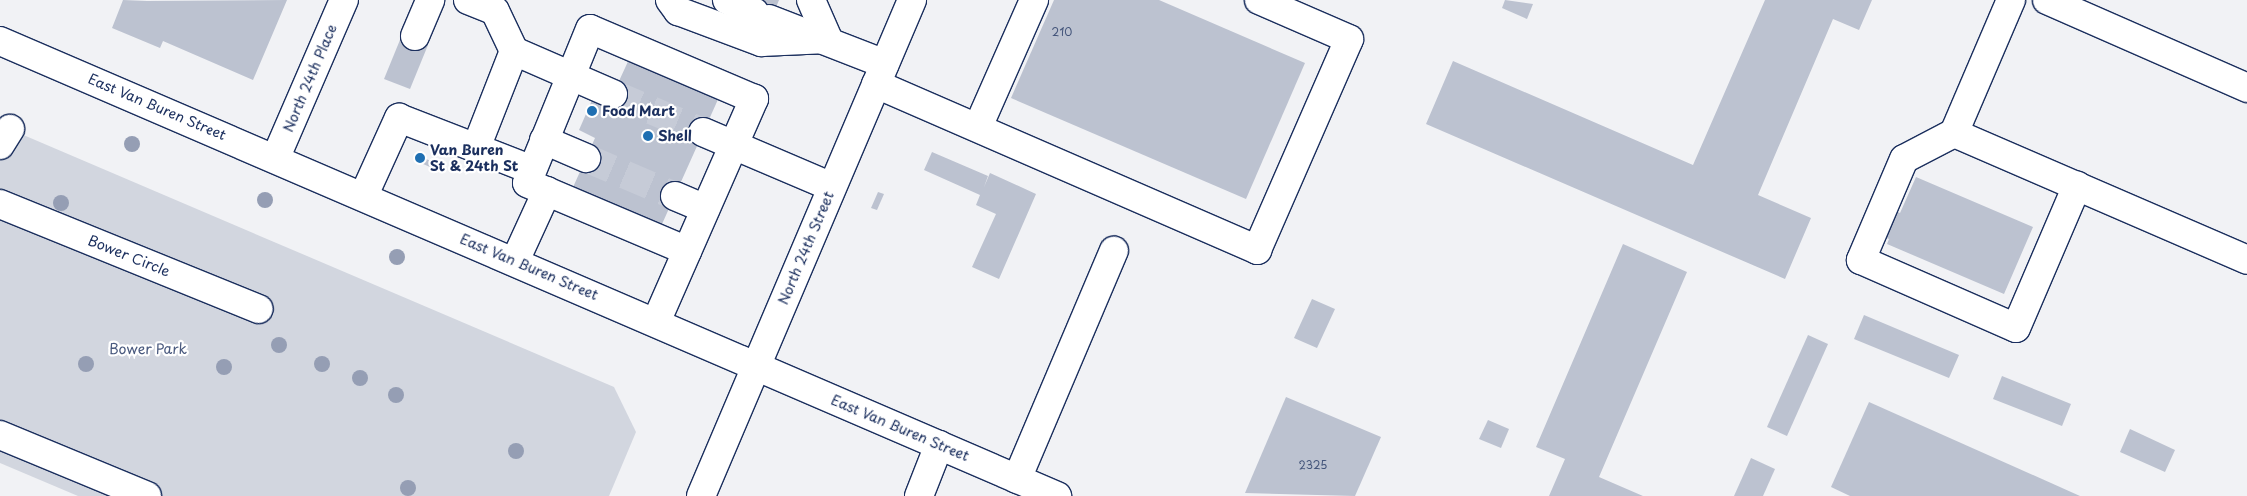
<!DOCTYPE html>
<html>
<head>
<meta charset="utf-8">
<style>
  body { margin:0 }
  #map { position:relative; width:2247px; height:496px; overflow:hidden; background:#f1f2f5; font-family:"Playpen Sans",sans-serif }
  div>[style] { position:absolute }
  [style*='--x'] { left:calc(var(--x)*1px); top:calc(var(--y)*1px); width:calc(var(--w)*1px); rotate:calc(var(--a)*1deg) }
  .green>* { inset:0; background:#d2d6df }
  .building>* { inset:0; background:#bcc2d0 }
  .minor-tunnel>* { height:28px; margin-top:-14px; transform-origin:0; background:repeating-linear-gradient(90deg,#c6cbd7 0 28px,transparent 0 42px) }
  .roads { filter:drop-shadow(1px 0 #1b2f5e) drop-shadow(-1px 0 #1b2f5e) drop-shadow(0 1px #1b2f5e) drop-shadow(0 -1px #1b2f5e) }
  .minor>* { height:28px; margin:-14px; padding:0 14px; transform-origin:14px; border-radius:14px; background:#fff }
  .major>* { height:28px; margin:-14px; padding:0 14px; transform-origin:14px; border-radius:14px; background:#fff }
  .trees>* { width:16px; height:16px; margin:-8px; border-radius:50%; background:#959eb4 }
  .dots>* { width:14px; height:14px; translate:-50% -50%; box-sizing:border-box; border:2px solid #fff; border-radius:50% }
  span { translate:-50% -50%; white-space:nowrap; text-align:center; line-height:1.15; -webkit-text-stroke:4.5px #fff; paint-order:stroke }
  .number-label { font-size:11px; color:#43547a }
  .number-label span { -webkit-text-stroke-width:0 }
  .street-label { font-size:14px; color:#1b2f5e }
  .poi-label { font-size:14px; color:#1b2f5e; font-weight:700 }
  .left { translate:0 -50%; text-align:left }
  .park-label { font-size:14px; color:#49597e }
</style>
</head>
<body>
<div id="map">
  <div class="green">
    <i style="clip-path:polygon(0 125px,614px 387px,636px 432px,609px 496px,78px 496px,0 463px)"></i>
  </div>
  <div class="building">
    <i style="clip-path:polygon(123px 0,147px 1px,287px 0,253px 80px,163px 41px,160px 48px,112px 28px)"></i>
    <i style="clip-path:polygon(753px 0,779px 0,775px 10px)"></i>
    <i style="clip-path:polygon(1054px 0,1159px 0,1305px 63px,1246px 199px,1011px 98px)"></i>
    <i style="clip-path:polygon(1505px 0,1533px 4px,1527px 19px,1502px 8px)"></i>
    <i style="clip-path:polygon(1765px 0,1872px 0,1859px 30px,1833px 19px,1758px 195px,1811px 218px,1785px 279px,1426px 124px,1453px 61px,1693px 165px)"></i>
    <i style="clip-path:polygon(402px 35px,428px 45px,410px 89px,384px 79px)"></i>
    <i style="clip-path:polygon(631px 55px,720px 95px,658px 233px,570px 194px,595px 138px,579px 130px,593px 98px,613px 94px)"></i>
    <i style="clip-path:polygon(932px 152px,988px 176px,984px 187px,990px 173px,1036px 194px,999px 279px,972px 267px,996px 214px,976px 205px,980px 195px,924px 170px)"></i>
    <i style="clip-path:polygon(416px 155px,431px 161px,430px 167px,414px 160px)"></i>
    <i style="clip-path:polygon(1916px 177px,2033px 227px,2004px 294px,1887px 244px,1889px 239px,1877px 234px,1889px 208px,1900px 213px)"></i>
    <i style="clip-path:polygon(878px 192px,884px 194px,877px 210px,871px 208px)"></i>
    <i style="clip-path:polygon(1623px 244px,1687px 272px,1599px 477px,1643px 496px,1549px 496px,1565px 459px,1536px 447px)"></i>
    <i style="clip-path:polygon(1312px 299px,1335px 309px,1317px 348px,1294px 338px)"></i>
    <i style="clip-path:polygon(1864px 315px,1959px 355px,1949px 378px,1854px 339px)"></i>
    <i style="clip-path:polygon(1808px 335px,1828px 344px,1787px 436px,1767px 427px)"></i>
    <i style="clip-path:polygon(2002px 376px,2071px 404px,2062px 426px,1993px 399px)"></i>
    <i style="clip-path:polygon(1286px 397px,1381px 437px,1355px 496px,1245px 493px)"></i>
    <i style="clip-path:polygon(1869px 402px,2080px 496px,1850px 496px,1831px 487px)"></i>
    <i style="clip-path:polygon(1488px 420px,1509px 429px,1501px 448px,1479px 439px)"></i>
    <i style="clip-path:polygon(2130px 429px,2175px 450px,2165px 472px,2120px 452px)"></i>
    <i style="clip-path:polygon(1751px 458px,1775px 469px,1763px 496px,1734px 496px)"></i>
  </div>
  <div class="minor-tunnel">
    <i style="--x:613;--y:94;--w:98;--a:22.9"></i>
    <i style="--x:586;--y:158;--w:97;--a:23.1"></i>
  </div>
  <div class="roads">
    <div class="minor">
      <i style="--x:468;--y:0;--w:29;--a:22"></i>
      <i style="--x:495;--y:11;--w:44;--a:64.6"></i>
      <i style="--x:670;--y:0;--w:14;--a:54"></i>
      <i style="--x:678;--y:11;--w:89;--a:20.5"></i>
      <i style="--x:761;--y:42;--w:67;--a:-2.6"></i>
      <i style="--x:727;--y:0;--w:30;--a:24"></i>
      <i style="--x:811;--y:0;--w:43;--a:66.4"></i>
      <i style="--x:2011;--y:0;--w:145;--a:113.2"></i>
      <i style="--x:1954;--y:133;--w:319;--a:23.4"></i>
      <i style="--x:2047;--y:0;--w:219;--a:23.7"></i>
      <i style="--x:769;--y:19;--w:124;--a:21.2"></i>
      <i style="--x:415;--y:36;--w:39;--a:-67"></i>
      <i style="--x:876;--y:84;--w:416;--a:23.5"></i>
      <i style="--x:1257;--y:250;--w:230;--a:-66.4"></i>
      <i style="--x:1349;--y:39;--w:98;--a:-156.6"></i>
      <i style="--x:978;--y:127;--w:139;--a:-66.2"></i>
      <i style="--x:703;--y:132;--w:140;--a:23.1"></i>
      <i style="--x:1954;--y:133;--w:56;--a:152.5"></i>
      <i style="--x:1904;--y:159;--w:110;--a:113.1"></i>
      <i style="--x:1861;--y:260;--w:169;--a:23.7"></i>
      <i style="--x:2016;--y:328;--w:155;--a:-66.8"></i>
      <i style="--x:544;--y:140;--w:46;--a:23.2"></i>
      <i style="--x:0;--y:145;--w:19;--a:-58"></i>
      <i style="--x:476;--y:148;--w:60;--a:21.4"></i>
      <i style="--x:276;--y:157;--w:171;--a:-66.6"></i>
      <i style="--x:364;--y:195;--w:85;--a:-65.6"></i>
      <i style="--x:399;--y:118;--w:83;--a:21.3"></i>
      <i style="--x:476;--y:148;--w:104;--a:-68.6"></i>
      <i style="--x:514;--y:51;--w:108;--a:23.5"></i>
      <i style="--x:675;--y:196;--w:33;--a:23"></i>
      <i style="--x:0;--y:204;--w:279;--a:22.1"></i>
      <i style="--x:515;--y:261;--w:77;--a:-65.4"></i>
      <i style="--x:656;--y:322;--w:244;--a:-66.3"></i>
      <i style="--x:754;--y:99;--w:178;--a:-156.9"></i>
      <i style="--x:590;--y:29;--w:166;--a:112.2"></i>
      <i style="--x:527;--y:183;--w:174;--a:23"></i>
      <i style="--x:0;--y:435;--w:159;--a:22.5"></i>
      <i style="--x:1017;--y:479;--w:248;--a:-67"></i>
      <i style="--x:919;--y:496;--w:55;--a:-68.6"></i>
    </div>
    <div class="major">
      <i style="--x:0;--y:41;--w:1151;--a:23.29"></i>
      <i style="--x:701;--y:496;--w:539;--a:-66.95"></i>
    </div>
  </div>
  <div class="trees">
    <i style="left:132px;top:144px"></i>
    <i style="left:265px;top:200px"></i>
    <i style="left:61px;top:203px"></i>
    <i style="left:397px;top:257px"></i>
    <i style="left:279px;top:345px"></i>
    <i style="left:86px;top:364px"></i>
    <i style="left:322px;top:364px"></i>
    <i style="left:224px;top:367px"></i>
    <i style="left:360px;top:378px"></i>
    <i style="left:396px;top:395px"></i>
    <i style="left:516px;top:451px"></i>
    <i style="left:408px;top:488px"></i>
  </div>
  <div class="dots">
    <i style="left:592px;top:111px;background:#1f6fb2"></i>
    <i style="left:648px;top:136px;background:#1f6fb2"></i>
    <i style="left:420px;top:158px;background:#1f6fb2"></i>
  </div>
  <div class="number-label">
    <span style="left:1062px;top:32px">210</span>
    <span style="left:1313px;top:465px">2325</span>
  </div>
  <div class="street-label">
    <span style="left:310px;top:78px;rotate:-67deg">North 24th Place</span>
    <span style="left:157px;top:107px;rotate:23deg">East Van Buren Street</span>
    <span style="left:806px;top:248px;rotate:-67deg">North 24th Street</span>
    <span style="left:129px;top:256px;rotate:22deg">Bower Circle</span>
    <span style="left:529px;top:267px;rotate:23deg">East Van Buren Street</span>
    <span style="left:900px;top:428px;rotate:23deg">East Van Buren Street</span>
  </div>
  <div class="poi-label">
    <span class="left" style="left:602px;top:111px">Food Mart</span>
    <span class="left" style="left:658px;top:136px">Shell</span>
    <span class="left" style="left:430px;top:158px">Van Buren<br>St &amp; 24th St</span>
  </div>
  <div class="park-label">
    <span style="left:148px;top:349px">Bower Park</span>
  </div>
</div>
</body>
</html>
